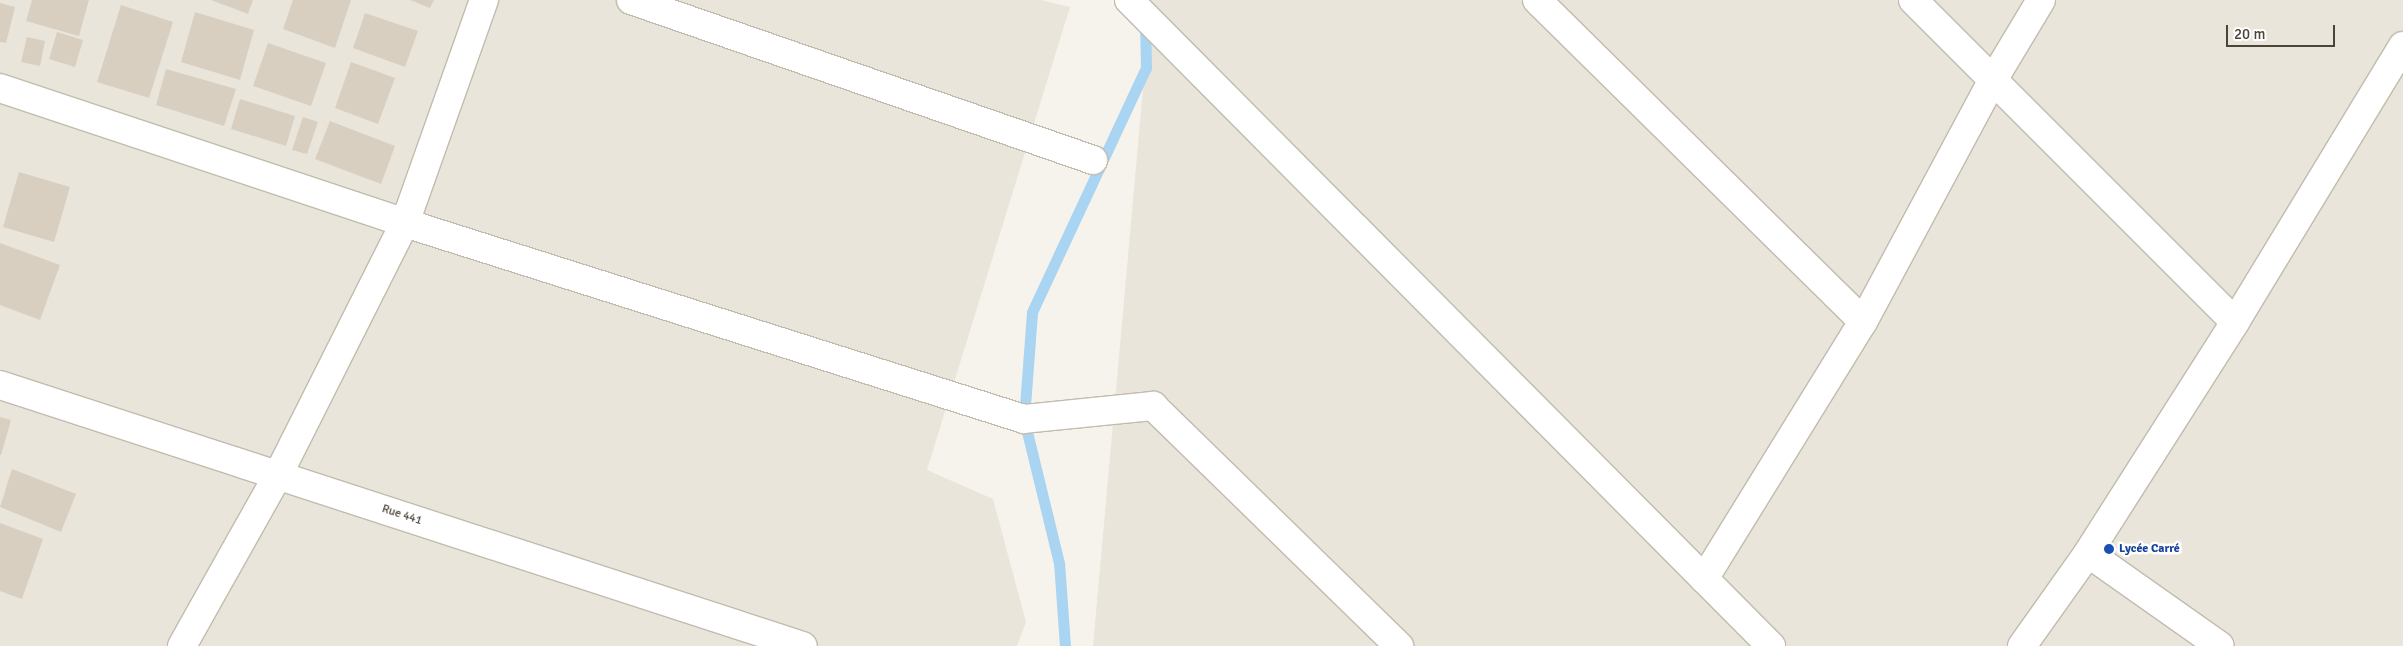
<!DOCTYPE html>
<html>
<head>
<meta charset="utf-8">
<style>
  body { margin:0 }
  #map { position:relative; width:2403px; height:646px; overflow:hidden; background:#f6f3ec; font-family:Signika,sans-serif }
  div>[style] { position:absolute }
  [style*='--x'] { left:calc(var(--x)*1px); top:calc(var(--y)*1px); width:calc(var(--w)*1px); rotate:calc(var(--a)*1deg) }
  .residential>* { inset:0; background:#eae5da }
  .stream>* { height:11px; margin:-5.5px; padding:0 5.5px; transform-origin:5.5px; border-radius:5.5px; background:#a9d4f2 }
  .building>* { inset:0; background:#d8cfc1 }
  .roads { filter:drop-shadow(1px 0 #c2bbae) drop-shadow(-1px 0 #c2bbae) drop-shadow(0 1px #c2bbae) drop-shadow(0 -1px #c2bbae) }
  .street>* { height:28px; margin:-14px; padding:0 14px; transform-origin:14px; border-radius:14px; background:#fff }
  .dots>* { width:14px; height:14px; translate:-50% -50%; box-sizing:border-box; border:2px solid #fff; border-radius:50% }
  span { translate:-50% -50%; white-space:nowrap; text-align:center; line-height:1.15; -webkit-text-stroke:5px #fff; paint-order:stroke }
  .street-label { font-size:12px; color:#4b4439 }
  .transit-label { font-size:12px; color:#164399; font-weight:700 }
  .left { translate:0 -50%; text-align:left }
  .scale { position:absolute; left:2226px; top:25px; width:109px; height:22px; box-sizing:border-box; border:2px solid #4b4439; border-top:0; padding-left:6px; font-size:15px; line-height:18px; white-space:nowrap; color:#4b4439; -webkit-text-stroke:4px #fff; paint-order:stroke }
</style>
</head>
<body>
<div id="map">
  <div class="residential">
    <i style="clip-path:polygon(0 0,1041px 0,1070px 7px,927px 470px,993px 499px,1026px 622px,1017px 646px,0 646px)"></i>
    <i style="clip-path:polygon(1151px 0,2403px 0,2403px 646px,1093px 646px)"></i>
  </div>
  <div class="stream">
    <i style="--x:1065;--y:646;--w:83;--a:-94.1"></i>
    <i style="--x:1059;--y:563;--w:148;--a:-103.7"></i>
    <i style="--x:1024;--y:419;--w:107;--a:-85.7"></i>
    <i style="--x:1032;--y:312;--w:269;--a:-65"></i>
    <i style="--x:1146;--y:68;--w:48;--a:-91.2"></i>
  </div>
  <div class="building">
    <i style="clip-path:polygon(32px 0,89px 0,79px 36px,26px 21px)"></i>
    <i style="clip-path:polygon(211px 0,253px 0,248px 14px)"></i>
    <i style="clip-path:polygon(293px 0,351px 0,335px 48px,283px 29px)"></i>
    <i style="clip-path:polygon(410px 0,434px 0,430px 8px)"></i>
    <i style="clip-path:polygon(0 3px,15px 7px,6px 43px,0 42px)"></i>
    <i style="clip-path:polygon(121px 5px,173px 22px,149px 98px,97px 82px)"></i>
    <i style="clip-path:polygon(195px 12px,254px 30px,240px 80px,181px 62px)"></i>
    <i style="clip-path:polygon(365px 13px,418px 31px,405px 67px,353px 48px)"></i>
    <i style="clip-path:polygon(57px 32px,83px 40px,75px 67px,49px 59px)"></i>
    <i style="clip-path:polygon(27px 37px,45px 41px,40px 66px,21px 62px)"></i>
    <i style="clip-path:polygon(268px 43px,326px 63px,311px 106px,253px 86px)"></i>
    <i style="clip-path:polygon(351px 62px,395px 78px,378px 124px,335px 108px)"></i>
    <i style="clip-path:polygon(166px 69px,236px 89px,224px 126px,156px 105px)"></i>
    <i style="clip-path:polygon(240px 99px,295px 116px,286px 146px,231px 129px)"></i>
    <i style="clip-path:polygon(303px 117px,318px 122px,307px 154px,292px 150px)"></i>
    <i style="clip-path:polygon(330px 121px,395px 146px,381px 184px,315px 159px)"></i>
    <i style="clip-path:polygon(19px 172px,70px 187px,54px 242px,3px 227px)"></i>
    <i style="clip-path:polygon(0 243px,60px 265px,40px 320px,0 305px)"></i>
    <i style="clip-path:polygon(0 417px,11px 420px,1px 455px,0 455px)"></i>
    <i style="clip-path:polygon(12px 469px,76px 494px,61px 532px,0 507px)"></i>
    <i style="clip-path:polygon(0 523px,43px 539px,22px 599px,0 591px)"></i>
  </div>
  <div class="roads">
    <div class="street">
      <i style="--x:631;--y:0;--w:489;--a:19.1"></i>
      <i style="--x:1129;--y:0;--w:911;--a:45.18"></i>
      <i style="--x:1537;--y:0;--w:458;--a:44.6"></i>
      <i style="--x:1913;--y:0;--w:455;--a:45"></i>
      <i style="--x:0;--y:88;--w:427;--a:18.4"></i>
      <i style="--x:405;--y:223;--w:649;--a:17.57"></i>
      <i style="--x:1024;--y:419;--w:130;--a:-5.8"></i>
      <i style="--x:1153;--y:406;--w:344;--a:44.3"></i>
      <i style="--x:0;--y:385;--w:844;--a:18.01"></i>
      <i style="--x:2088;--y:553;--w:161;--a:35.2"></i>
      <i style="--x:1704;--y:579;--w:302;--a:-58.3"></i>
      <i style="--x:1863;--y:322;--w:275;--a:-61.8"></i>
      <i style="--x:1993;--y:80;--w:93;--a:-59"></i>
      <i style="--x:182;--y:646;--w:196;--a:-60.7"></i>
      <i style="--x:278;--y:475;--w:282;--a:-63.3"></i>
      <i style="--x:405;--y:223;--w:237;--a:-70.5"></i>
      <i style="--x:2022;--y:646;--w:114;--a:-54.6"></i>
      <i style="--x:2088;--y:553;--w:274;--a:-57.5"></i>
      <i style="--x:2235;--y:322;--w:323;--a:-58.7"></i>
    </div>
  </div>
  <div class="dots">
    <i style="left:2109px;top:549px;background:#1a4fb4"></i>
  </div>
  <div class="street-label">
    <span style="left:402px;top:515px;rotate:18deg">Rue 441</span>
  </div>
  <div class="transit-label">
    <span class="left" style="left:2119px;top:549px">Lycée Carré</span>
  </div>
  <div class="scale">20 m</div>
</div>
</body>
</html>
